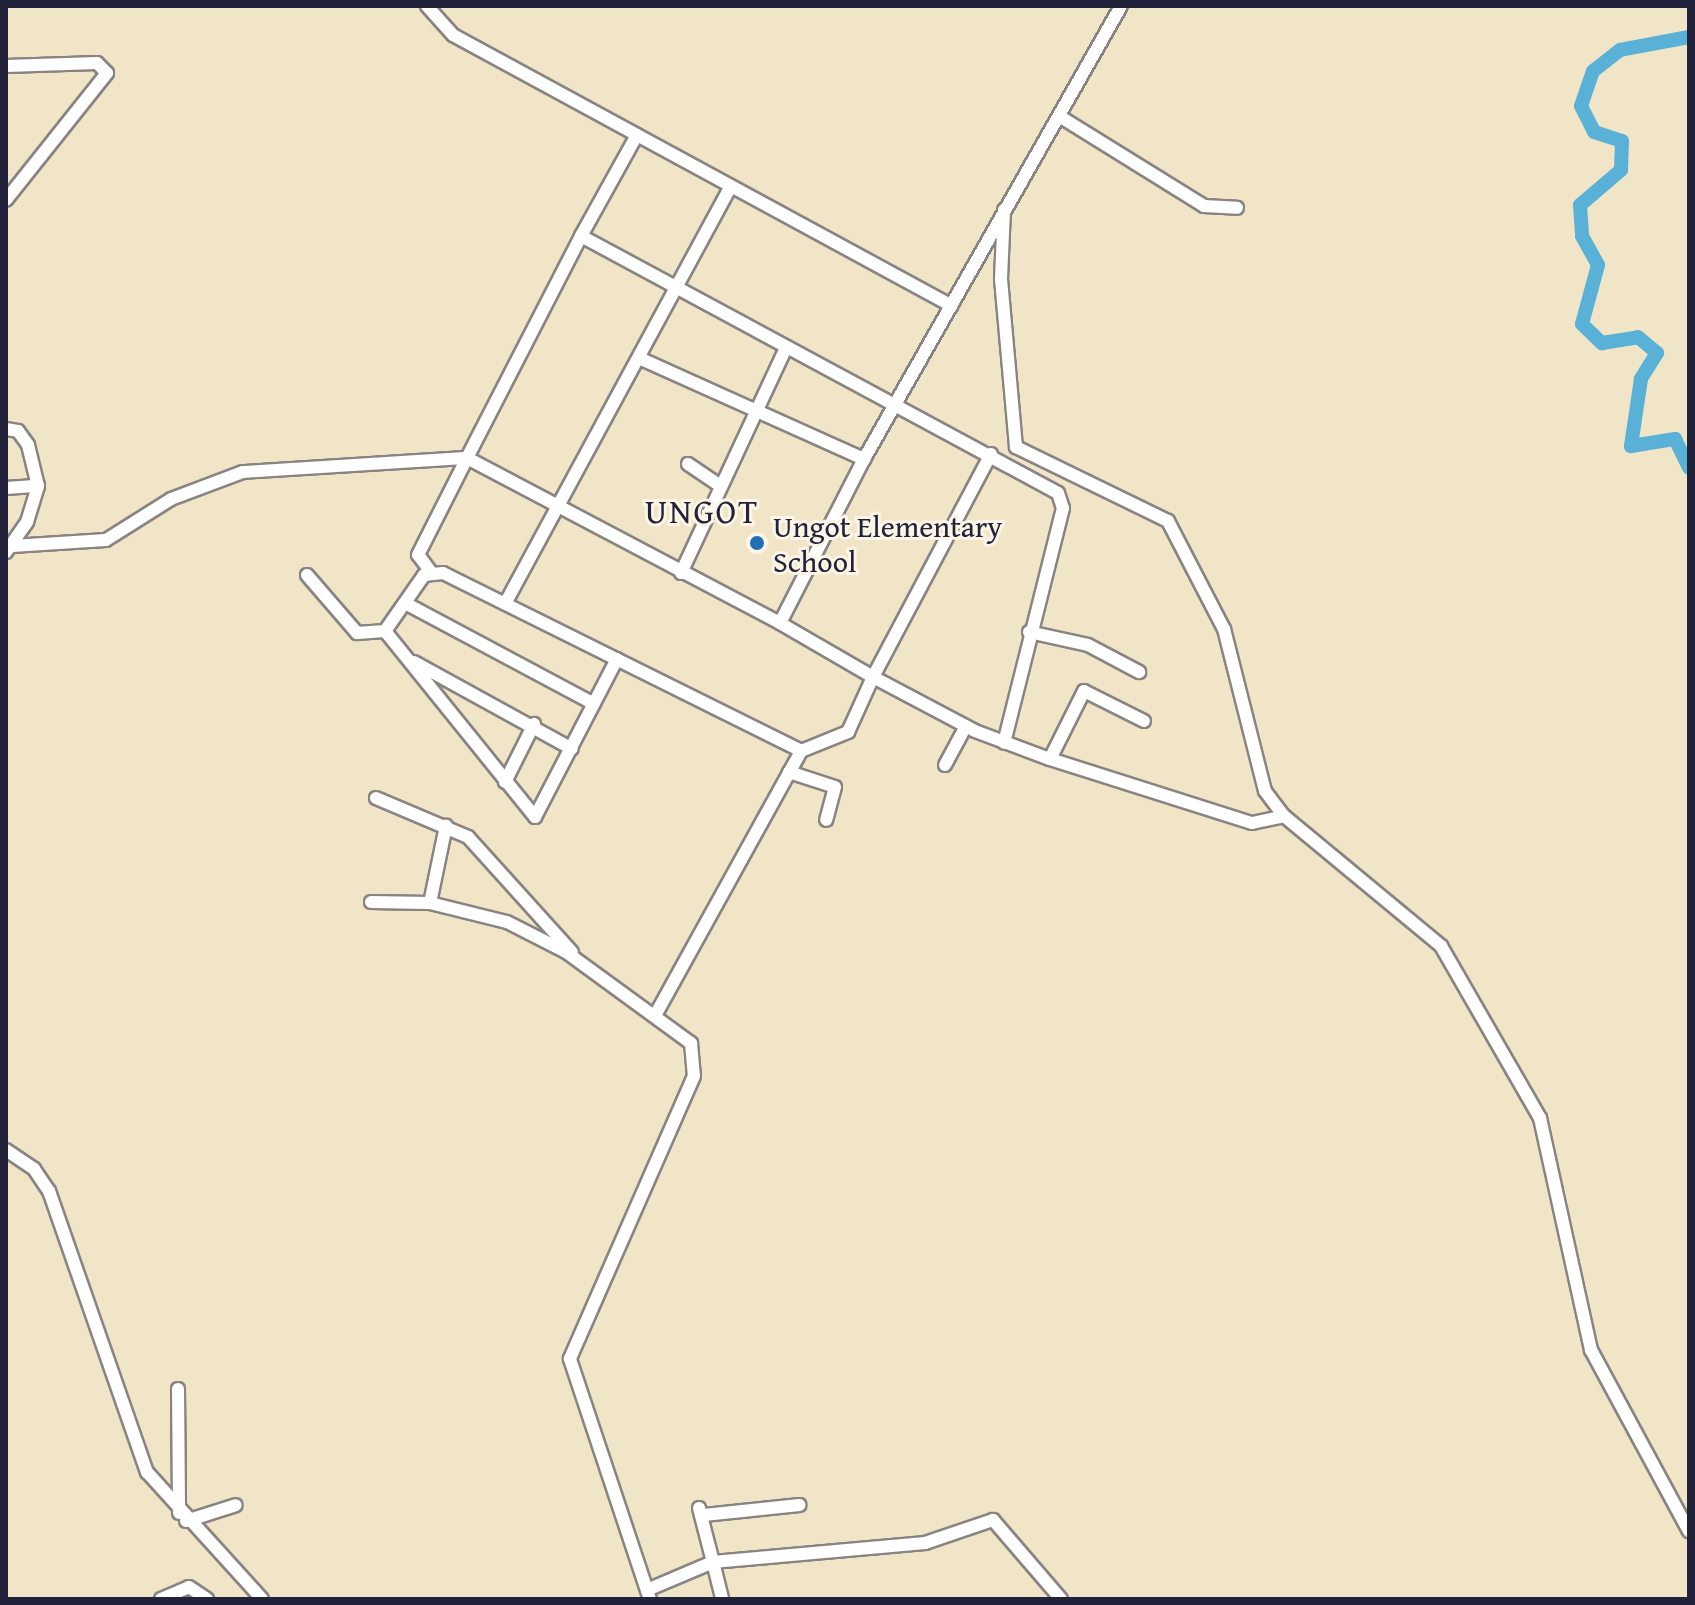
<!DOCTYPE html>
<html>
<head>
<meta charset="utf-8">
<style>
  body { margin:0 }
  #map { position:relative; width:1695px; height:1605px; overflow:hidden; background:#f0e5c7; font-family:"Gentium Book Plus",serif }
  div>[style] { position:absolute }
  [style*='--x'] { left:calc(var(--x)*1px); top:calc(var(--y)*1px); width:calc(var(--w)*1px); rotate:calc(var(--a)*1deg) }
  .river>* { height:14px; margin:-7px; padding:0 7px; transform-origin:7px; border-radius:7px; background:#5ab1d7 }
  .roads { filter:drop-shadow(2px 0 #898481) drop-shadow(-2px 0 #898481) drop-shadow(0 2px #898481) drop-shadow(0 -2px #898481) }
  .minor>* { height:12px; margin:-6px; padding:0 6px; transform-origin:6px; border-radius:6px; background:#fff }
  .dots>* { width:22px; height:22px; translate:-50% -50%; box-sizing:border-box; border:4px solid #fcf5e5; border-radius:50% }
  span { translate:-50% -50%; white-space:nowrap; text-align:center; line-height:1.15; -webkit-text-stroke:6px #fcf5e5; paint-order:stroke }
  .poi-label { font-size:30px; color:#22223b }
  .left { translate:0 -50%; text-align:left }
  .quarter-label { font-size:34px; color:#22223b; letter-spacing:2px }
  .frame { position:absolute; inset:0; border:8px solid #22223b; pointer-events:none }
</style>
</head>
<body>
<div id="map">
  <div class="river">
    <i style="--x:1689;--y:37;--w:70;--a:169.3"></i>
    <i style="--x:1620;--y:50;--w:34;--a:142"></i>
    <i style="--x:1593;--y:71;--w:37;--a:109"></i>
    <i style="--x:1581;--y:106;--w:29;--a:63"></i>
    <i style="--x:1594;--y:132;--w:29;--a:18"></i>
    <i style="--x:1622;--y:141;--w:29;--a:92"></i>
    <i style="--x:1621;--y:170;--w:54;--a:139.5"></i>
    <i style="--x:1580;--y:205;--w:31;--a:86"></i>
    <i style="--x:1582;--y:236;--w:33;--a:61"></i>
    <i style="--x:1598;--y:265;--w:61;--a:105.2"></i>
    <i style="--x:1582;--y:324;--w:28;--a:44"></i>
    <i style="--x:1602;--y:343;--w:36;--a:-9"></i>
    <i style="--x:1638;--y:337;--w:25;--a:40"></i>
    <i style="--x:1657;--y:353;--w:31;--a:122"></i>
    <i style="--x:1641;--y:379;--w:68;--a:98.5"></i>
    <i style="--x:1631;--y:446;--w:45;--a:-9"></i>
    <i style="--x:1675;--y:439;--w:32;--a:64"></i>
  </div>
  <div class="roads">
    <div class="minor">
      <i style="--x:427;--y:6;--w:39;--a:48"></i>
      <i style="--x:453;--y:35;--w:209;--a:28.5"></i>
      <i style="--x:6;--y:66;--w:91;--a:-1.9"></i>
      <i style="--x:97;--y:63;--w:14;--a:45"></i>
      <i style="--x:107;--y:73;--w:162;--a:128.5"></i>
      <i style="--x:1059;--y:116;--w:171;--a:31.8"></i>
      <i style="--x:1204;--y:206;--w:33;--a:3"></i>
      <i style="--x:1004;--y:210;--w:69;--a:92.5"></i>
      <i style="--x:1001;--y:279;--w:169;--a:84.9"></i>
      <i style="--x:1016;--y:447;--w:169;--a:26"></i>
      <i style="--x:1168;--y:521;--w:122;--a:62.6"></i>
      <i style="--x:1224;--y:629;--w:167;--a:75.8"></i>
      <i style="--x:1265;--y:791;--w:31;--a:53"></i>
      <i style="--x:1284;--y:816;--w:204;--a:39.6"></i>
      <i style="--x:1441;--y:946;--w:198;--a:60.1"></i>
      <i style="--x:1540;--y:1118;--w:238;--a:77.6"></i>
      <i style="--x:1591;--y:1350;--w:206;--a:61.6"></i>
      <i style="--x:581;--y:236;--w:542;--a:28.32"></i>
      <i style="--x:1058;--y:493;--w:16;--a:72"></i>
      <i style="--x:1063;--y:508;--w:242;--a:104.1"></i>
      <i style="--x:639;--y:358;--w:247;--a:24.2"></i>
      <i style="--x:6;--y:429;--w:12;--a:9"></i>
      <i style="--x:18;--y:431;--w:17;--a:54"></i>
      <i style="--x:28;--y:445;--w:42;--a:76.3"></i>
      <i style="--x:991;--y:454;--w:252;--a:117.9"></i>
      <i style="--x:873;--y:677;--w:115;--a:27.9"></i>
      <i style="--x:975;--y:731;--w:80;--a:20.5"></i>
      <i style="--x:1050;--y:759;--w:212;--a:17.6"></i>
      <i style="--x:1252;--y:823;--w:33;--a:-12"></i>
      <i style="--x:688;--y:464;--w:37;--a:34"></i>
      <i style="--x:6;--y:488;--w:32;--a:-4"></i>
      <i style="--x:12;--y:546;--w:94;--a:-3.7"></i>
      <i style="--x:106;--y:540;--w:77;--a:-32.2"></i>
      <i style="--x:171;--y:499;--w:77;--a:-20.6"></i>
      <i style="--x:243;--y:472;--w:224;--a:-3.6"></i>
      <i style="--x:6;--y:552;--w:37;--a:-55"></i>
      <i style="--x:27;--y:522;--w:38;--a:-73"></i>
      <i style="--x:431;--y:572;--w:21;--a:-127"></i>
      <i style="--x:418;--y:555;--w:109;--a:-63.2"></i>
      <i style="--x:681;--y:573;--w:246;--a:-65"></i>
      <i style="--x:307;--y:575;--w:77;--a:49.2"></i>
      <i style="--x:357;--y:633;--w:28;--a:-4"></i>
      <i style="--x:506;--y:602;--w:468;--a:-61.6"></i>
      <i style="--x:405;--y:603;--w:214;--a:28.1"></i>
      <i style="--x:780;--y:623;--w:354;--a:-152.2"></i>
      <i style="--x:467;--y:458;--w:250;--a:-62.8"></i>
      <i style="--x:581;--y:236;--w:115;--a:-61"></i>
      <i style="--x:637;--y:135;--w:358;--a:28.5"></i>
      <i style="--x:385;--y:631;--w:68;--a:-55.1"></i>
      <i style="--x:424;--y:575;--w:19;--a:-6"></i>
      <i style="--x:443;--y:573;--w:400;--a:26.4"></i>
      <i style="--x:385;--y:631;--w:239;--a:51.1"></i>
      <i style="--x:535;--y:817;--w:178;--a:-62.6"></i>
      <i style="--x:1029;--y:632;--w:60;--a:12.4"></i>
      <i style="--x:1088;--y:645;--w:58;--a:27.9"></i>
      <i style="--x:414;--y:662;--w:180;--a:28.8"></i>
      <i style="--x:1050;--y:759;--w:76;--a:-63.4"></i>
      <i style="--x:1084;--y:691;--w:67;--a:26.6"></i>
      <i style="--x:945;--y:765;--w:44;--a:-61.7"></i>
      <i style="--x:789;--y:772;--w:48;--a:18.1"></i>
      <i style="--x:835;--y:787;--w:34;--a:105"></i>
      <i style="--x:505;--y:782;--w:65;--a:-63.4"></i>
      <i style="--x:376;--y:798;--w:100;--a:23"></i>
      <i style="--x:468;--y:837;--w:155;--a:47.9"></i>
      <i style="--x:371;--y:902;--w:59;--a:1"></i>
      <i style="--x:430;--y:903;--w:79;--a:13.9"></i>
      <i style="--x:507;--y:922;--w:66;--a:27"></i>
      <i style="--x:566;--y:952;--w:155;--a:36.1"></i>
      <i style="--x:691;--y:1043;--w:33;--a:85"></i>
      <i style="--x:694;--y:1076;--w:309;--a:113.7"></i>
      <i style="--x:570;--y:1359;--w:253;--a:71.6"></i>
      <i style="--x:430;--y:903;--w:79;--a:-78.3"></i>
      <i style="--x:657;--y:1012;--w:298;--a:-61.1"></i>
      <i style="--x:801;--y:751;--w:51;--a:-22"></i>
      <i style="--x:848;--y:732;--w:60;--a:-65.6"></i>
      <i style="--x:873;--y:677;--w:108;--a:-149.9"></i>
      <i style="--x:780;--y:623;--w:184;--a:-62.9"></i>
      <i style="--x:864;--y:459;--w:521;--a:-60.43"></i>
      <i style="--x:6;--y:1150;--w:34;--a:34"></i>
      <i style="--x:34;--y:1169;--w:27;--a:56"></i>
      <i style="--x:49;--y:1191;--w:298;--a:70.8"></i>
      <i style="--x:147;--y:1472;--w:171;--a:47.8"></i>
      <i style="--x:178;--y:1389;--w:124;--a:89.5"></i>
      <i style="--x:699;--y:1508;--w:56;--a:75.5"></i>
      <i style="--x:713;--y:1562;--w:213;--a:-5.1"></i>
      <i style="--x:925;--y:1543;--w:72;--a:-18.7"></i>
      <i style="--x:993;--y:1520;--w:104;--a:49.3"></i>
      <i style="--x:704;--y:1515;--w:96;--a:-6"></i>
      <i style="--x:186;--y:1521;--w:52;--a:-17.7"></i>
      <i style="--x:647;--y:1590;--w:72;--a:-23"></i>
      <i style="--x:713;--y:1562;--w:38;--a:76"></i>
      <i style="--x:161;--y:1599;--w:30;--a:-23"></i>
      <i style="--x:189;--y:1587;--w:22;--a:34"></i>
    </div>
  </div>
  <div class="dots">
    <i style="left:757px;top:543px;background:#1f6fb2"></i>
  </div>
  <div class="poi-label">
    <span class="left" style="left:773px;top:543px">Ungot Elementary<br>School</span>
  </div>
  <div class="quarter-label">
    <span style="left:702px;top:511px">UNGOT</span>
  </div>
  <div class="frame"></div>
</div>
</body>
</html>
